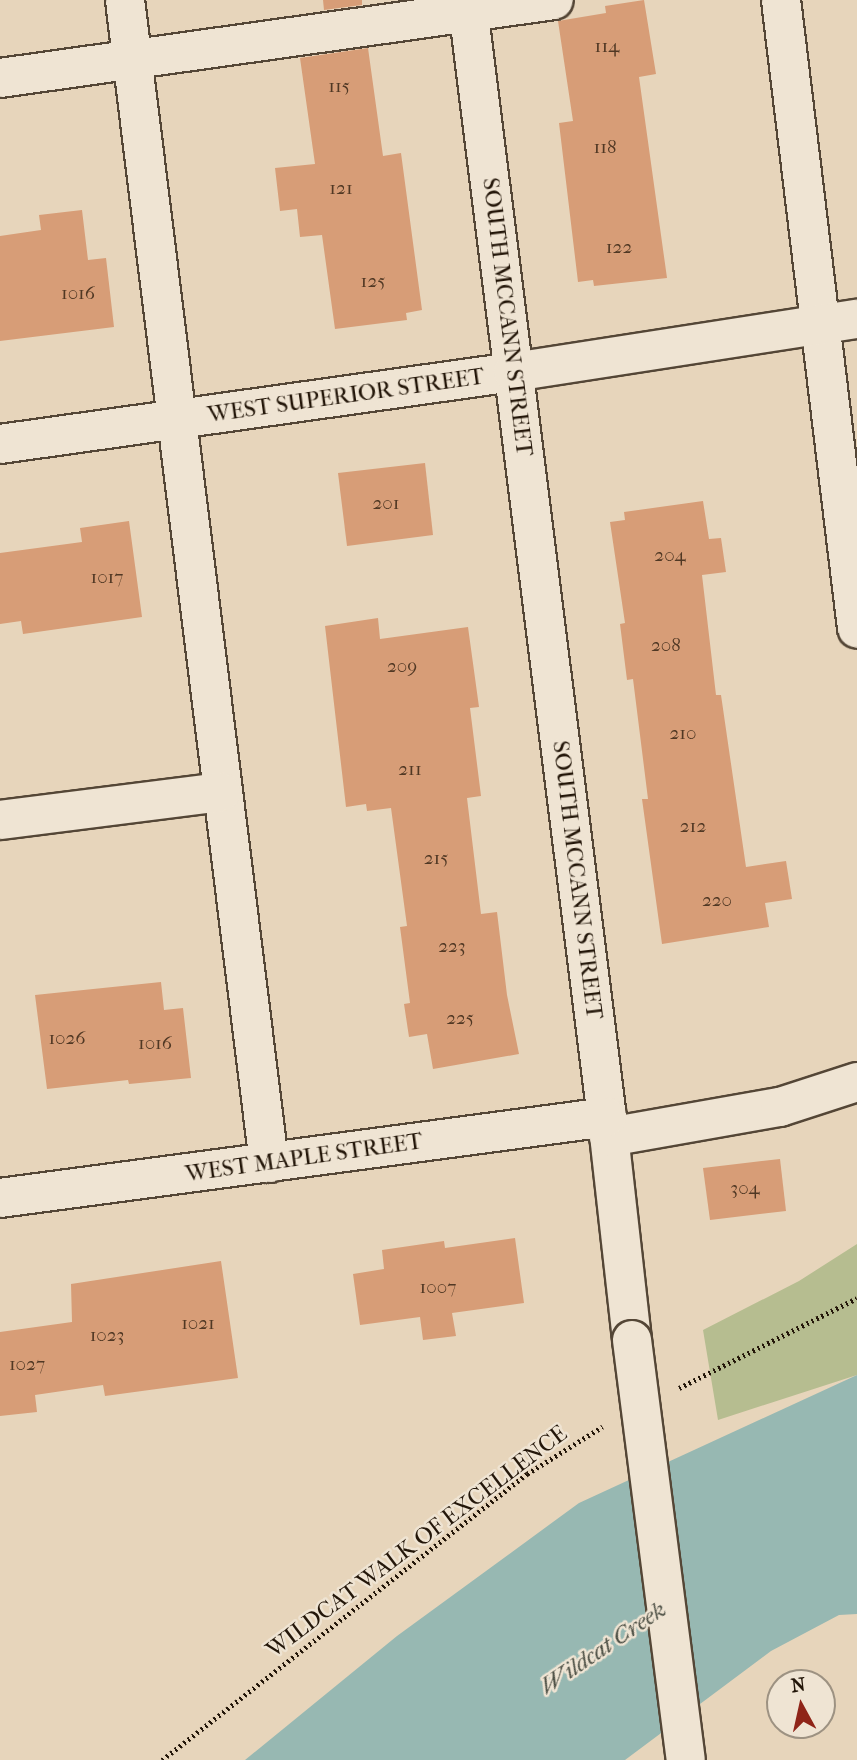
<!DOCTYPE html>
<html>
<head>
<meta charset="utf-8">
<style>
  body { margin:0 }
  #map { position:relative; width:857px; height:1760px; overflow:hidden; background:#e7d5bb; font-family:"IM FELL French Canon",serif }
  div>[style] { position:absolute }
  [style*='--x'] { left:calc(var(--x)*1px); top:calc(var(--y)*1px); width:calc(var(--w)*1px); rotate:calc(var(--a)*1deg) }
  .green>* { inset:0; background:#b6bd90 }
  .water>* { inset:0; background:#97b8b2 }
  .building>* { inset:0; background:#d79d77 }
  .path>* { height:4.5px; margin-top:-2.25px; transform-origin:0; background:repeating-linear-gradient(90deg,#231609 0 2px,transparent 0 5.5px) }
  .roads { filter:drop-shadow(2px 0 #544636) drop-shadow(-2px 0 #544636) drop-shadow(0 2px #544636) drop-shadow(0 -2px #544636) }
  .minor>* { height:38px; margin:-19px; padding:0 19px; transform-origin:19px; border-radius:19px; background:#efe4d3 }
  .bridges { filter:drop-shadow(2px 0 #544636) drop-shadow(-2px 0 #544636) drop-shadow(0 2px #544636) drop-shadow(0 -2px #544636) }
  .minor-bridge>* { height:38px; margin:-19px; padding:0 19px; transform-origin:19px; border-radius:19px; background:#efe4d3 }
  span { translate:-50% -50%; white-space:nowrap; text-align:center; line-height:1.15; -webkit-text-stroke:5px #efe4d3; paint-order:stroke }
  .number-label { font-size:19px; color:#503824 }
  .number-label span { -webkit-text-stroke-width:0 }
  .street-label { font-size:23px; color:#231609 }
  .water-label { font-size:24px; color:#4c4f44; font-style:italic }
  .north { position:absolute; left:766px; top:1669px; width:70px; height:70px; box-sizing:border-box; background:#efe4d3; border:2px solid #9d9282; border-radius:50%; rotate:352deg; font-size:19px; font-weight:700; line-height:28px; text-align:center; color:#231609 }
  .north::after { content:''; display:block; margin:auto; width:24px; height:32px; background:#8f2418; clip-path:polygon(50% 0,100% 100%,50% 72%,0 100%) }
</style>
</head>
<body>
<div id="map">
  <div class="green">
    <i style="clip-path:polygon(857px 1244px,857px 1375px,718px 1420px,703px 1330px,799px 1281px)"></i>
  </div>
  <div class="water">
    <i style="clip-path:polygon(857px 1375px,857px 1614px,839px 1615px,771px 1651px,625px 1760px,245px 1760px,397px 1636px,579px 1503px)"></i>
  </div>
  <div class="building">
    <i style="clip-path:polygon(323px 0,362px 0,362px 5px,324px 10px)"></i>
    <i style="clip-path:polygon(644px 0,656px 74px,639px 77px,667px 278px,594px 286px,593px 280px,578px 282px,559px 123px,573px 121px,558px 21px,606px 13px,605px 6px)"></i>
    <i style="clip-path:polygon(368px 48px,383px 156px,401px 153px,422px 310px,406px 313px,407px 320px,335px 329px,322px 235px,300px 237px,297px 209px,280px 211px,275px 168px,315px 164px,300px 58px)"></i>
    <i style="clip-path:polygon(82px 210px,88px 260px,106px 258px,114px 327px,0 341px,0 236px,41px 230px,39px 215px)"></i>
    <i style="clip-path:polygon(425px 463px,433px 535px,347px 546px,338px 473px)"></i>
    <i style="clip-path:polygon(703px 501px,709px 539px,721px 538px,726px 572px,702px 575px,716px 695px,721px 695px,746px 867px,786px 861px,792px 899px,765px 903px,769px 927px,662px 944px,642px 799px,648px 799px,633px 679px,627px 680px,620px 624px,625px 623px,610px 522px,625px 520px,624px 512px)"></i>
    <i style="clip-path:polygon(129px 521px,142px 617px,23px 634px,21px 621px,0 624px,0 553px,82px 542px,80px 528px)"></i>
    <i style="clip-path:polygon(378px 618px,380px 639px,468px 627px,479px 707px,470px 708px,481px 796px,467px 798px,481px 914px,497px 912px,507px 995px,519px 1054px,433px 1069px,427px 1034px,409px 1037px,404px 1004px,410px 1003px,400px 927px,407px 926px,391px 808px,367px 811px,366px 804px,346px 807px,325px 626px)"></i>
    <i style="clip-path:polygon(161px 982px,164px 1010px,183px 1008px,191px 1078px,129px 1084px,128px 1080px,47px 1089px,35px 995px)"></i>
    <i style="clip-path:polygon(780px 1159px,786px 1211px,710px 1220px,703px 1168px)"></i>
    <i style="clip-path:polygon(515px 1238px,524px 1303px,452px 1313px,456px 1336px,423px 1340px,420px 1317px,360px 1325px,353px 1274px,384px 1269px,382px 1250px,444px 1241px,445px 1248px)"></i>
    <i style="clip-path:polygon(221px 1261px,238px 1378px,105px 1396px,103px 1385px,35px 1395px,37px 1412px,0 1416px,0 1332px,72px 1322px,71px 1284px)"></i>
  </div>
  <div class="path">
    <i style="--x:679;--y:1388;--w:199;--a:-26.8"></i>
    <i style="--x:162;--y:1760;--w:464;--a:-38.1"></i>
    <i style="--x:527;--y:1474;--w:89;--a:-32.1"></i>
  </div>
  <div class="roads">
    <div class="minor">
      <i style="--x:125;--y:0;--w:1172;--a:82.94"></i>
      <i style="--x:467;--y:0;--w:1126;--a:82.86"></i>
      <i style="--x:607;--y:1117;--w:224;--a:83.6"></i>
      <i style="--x:781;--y:0;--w:633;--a:83.1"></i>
      <i style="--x:0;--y:78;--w:559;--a:-8.01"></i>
      <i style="--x:0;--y:444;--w:518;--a:-7.99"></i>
      <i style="--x:513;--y:372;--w:348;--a:-8.8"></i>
      <i style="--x:0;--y:820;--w:223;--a:-7.2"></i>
      <i style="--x:609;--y:1137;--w:174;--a:-10"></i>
      <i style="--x:780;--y:1107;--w:81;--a:-18"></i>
      <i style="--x:0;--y:1198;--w:612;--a:-7.6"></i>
    </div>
  </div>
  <div class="bridges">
    <div class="minor-bridge">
      <i style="--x:632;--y:1340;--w:423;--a:82.7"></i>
    </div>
  </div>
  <div class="number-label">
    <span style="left:607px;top:47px">114</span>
    <span style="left:339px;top:87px">115</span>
    <span style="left:605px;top:148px">118</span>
    <span style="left:341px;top:189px">121</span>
    <span style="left:619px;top:248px">122</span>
    <span style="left:373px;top:282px">125</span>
    <span style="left:78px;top:294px">1016</span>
    <span style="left:386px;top:504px">201</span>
    <span style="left:670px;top:556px">204</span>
    <span style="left:107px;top:578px">1017</span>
    <span style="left:666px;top:646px">208</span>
    <span style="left:402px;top:667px">209</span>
    <span style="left:683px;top:734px">210</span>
    <span style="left:410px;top:770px">211</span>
    <span style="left:693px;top:827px">212</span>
    <span style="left:436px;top:859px">215</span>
    <span style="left:717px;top:901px">220</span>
    <span style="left:452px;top:947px">223</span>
    <span style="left:460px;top:1019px">225</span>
    <span style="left:67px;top:1039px">1026</span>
    <span style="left:155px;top:1044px">1016</span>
    <span style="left:745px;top:1189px">304</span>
    <span style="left:438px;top:1288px">1007</span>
    <span style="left:198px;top:1324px">1021</span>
    <span style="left:107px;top:1336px">1023</span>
    <span style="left:27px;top:1365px">1027</span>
  </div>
  <div class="street-label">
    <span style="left:507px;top:317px;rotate:83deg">SOUTH MCCANN STREET</span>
    <span style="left:346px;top:396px;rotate:-8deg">WEST SUPERIOR STREET</span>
    <span style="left:577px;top:880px;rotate:83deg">SOUTH MCCANN STREET</span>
    <span style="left:304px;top:1158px;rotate:-8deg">WEST MAPLE STREET</span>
    <span style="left:417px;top:1542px;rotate:-37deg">WILDCAT WALK OF EXCELLENCE</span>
  </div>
  <div class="water-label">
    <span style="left:603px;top:1648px;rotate:-34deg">Wildcat Creek</span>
  </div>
  <div class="north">N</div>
</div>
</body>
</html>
